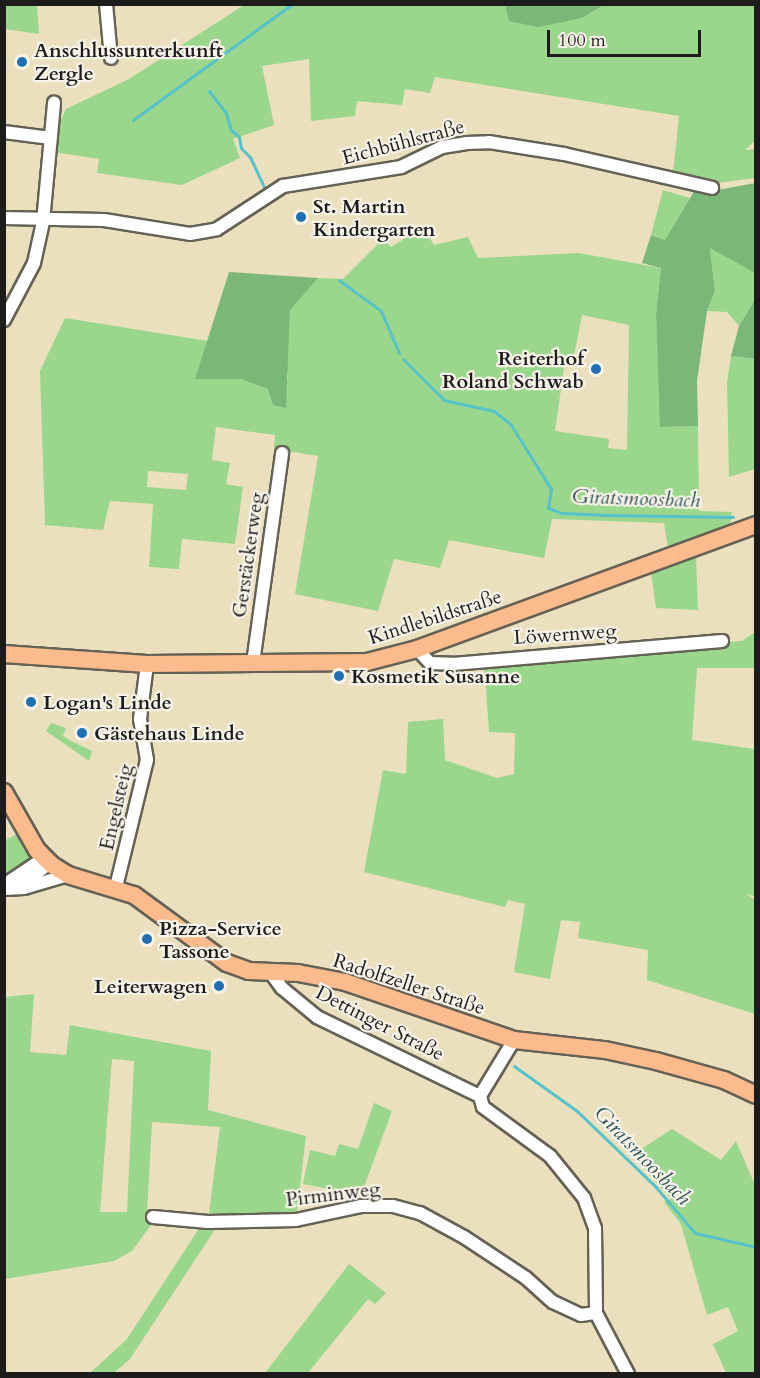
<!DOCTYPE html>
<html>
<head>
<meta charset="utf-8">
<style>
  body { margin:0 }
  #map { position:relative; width:760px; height:1378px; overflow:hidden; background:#ebe0be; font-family:Cardo,serif }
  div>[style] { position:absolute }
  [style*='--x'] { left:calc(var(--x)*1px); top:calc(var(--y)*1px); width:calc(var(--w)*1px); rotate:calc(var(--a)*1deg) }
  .green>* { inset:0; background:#9ad78c }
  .forest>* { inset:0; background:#7bb878 }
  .stream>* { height:3px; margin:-1.5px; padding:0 1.5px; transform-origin:1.5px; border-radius:1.5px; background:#55c3c9 }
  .roads { filter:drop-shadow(2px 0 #646155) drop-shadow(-2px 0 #646155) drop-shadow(0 2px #646155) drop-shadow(0 -2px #646155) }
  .minor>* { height:12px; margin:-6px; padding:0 6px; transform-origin:6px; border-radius:6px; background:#fff }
  .major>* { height:16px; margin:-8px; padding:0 8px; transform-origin:8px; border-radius:8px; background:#fbbb8c }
  .dots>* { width:16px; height:16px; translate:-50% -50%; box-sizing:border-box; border:3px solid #f7f3e8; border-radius:50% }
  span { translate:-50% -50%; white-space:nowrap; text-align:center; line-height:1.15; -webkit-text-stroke:4.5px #f7f3e8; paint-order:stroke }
  .poi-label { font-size:20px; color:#1c1c1c; font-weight:700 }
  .left { translate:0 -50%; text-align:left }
  .right { translate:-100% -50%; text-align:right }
  .street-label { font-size:20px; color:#1c1c1c }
  .water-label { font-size:21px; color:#305659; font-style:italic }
  .frame { position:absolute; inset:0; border:6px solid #1c1c1c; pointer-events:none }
  .scale { position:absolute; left:547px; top:30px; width:154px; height:27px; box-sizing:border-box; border:3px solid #1c1c1c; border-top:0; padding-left:8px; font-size:18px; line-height:21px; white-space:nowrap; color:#1c1c1c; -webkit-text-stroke:4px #f7f3e8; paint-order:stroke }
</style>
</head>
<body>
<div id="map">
  <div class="green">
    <i style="clip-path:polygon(4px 5px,37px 5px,39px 34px,5px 29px)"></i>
    <i style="clip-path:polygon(244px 5px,505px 5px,509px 21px,582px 18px,604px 5px,755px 5px,755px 141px,745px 150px,755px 149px,755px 178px,710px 184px,673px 173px,679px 116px,435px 77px,430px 93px,405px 89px,402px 105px,357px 101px,355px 116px,311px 121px,309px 59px,262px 66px,274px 125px,233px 139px,240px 158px,182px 185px,97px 173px,99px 159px,53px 152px,55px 132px,66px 109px,129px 79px)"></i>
    <i style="clip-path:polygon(663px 190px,690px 198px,665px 240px,651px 235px)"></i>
    <i style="clip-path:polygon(evenodd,423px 227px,434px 245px,468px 237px,478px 258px,579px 253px,661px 268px,656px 314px,661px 427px,698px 426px,699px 511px,732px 512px,730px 526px,668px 548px,664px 523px,552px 519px,544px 558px,449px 540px,440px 568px,394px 559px,378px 611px,295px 594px,318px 456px,274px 449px,275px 435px,216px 427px,212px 460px,230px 463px,226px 484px,243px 487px,235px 544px,182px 539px,179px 569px,149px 567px,153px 504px,110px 501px,103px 530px,45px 525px,40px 371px,65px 318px,208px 341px,196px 379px,240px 379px,268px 389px,288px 379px,285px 355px,290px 309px,305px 291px,318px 278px,343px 279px,383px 239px,391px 247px,423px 227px,582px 315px,629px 325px,627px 450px,608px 448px,609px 439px,555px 431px,565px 361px,574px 356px,582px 315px,423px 227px,148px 471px,188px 474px,186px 490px,147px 487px,148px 471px)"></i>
    <i style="clip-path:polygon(710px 247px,755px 273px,756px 300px,739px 326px,727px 312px,707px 311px,715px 291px)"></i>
    <i style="clip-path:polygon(755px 352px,755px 469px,729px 477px,727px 382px,731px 356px,753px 359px)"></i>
    <i style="clip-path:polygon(755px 535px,755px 668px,697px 668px,692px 740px,755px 749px,755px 897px,745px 893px,755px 900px,755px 1014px,647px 980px,648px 950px,578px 938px,580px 922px,561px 920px,550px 979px,514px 972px,525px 904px,508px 900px,505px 907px,364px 872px,383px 770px,406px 774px,408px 722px,443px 719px,445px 760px,497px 778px,514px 774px,515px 733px,489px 732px,484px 662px,742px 641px,755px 632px)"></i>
    <i style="clip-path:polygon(696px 554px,698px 610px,656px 608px,651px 572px)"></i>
    <i style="clip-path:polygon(51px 723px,66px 728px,63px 736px,71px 741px,92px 751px,89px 761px,46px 731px)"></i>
    <i style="clip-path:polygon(17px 834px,31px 855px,30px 862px,4px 878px,4px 841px)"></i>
    <i style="clip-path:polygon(evenodd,34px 994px,30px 1052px,66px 1055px,70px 1025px,211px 1051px,208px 1110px,306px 1136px,296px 1220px,208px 1222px,220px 1127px,152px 1122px,147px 1213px,154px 1221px,132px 1251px,114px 1261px,5px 1279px,5px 997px,34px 994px,112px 1059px,134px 1061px,127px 1212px,100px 1212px,112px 1059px)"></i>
    <i style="clip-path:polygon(374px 1103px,392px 1111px,364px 1187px,351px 1193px,303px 1184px,310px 1150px,335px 1156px,339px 1144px,358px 1149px)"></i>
    <i style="clip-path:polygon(672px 1129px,721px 1160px,736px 1141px,755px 1185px,755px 1373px,726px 1373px,713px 1344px,738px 1331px,728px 1307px,707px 1315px,681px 1224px,664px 1202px,671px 1199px,632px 1155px)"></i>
    <i style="clip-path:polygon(200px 1227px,216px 1228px,130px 1359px,114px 1373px,89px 1374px,127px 1339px)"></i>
    <i style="clip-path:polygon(349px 1264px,386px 1293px,375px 1304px,368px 1299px,308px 1373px,265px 1373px)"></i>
  </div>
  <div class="forest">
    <i style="clip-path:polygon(505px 5px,505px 4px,604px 5px,582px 18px,538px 27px,509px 21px)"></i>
    <i style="clip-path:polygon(755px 183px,755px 273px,710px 248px,715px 291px,707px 311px,697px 381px,698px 426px,660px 427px,656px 314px,661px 268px,642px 263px,651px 235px,665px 240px,696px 188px,712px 191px)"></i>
    <i style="clip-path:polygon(229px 272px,318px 278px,290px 310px,286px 408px,273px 405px,268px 389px,240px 379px,195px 379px)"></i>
    <i style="clip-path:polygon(755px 300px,754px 359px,731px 356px,739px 326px)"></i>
  </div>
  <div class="stream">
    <i style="--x:209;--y:91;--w:28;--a:52"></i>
    <i style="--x:226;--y:113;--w:18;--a:74"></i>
    <i style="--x:231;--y:130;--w:11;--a:41"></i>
    <i style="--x:239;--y:137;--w:11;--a:80"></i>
    <i style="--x:241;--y:148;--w:13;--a:45"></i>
    <i style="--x:250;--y:157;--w:38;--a:65"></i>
    <i style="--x:133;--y:120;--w:197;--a:-36.1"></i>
    <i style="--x:339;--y:280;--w:52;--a:36.4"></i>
    <i style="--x:381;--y:311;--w:46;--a:66.8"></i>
    <i style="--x:403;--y:359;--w:58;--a:45"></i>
    <i style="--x:444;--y:400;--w:51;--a:12.4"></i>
    <i style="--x:494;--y:411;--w:22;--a:39"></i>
    <i style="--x:511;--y:425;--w:75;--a:58"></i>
    <i style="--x:551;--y:489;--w:19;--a:99"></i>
    <i style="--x:548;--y:508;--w:15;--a:20"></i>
    <i style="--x:562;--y:513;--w:45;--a:2.5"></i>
    <i style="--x:607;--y:515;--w:126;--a:0.9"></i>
    <i style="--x:514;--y:1066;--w:77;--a:35.5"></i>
    <i style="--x:577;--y:1111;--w:108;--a:43.9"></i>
    <i style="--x:655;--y:1186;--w:62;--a:49.6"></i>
    <i style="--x:695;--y:1233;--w:63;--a:12.9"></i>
  </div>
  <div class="roads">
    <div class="minor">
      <i style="--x:106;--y:4;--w:54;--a:84.7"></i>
      <i style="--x:4;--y:132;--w:47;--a:7.3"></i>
      <i style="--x:4;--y:218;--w:100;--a:1.1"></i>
      <i style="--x:104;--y:220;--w:87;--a:9.2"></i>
      <i style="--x:190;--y:234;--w:27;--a:-10"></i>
      <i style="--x:217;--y:229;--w:79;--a:-33.1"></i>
      <i style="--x:283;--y:186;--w:120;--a:-9.1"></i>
      <i style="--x:401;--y:167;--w:46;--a:-26"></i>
      <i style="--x:442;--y:147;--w:24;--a:-9"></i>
      <i style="--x:466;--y:143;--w:23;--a:-2"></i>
      <i style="--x:489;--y:142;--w:76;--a:9.1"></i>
      <i style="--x:564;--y:154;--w:152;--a:12.9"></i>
      <i style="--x:4;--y:320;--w:64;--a:-62.2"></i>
      <i style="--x:34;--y:263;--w:42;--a:-77.6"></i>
      <i style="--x:43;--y:222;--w:120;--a:-84.7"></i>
      <i style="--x:417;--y:649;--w:19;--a:47"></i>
      <i style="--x:430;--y:663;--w:23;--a:2"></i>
      <i style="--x:453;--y:664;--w:270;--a:-4.9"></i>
      <i style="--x:253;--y:663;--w:212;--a:-82.1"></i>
      <i style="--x:24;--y:883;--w:33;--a:-38"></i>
      <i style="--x:4;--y:885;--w:48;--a:-34"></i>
      <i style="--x:116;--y:887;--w:131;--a:-76.3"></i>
      <i style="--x:147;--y:760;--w:42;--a:-99.7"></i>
      <i style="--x:140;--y:719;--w:55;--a:-82.7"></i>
      <i style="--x:4;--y:889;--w:20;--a:-3"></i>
      <i style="--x:24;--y:888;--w:46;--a:-16.5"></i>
      <i style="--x:271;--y:973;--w:19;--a:54"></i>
      <i style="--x:282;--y:988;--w:45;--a:39.6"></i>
      <i style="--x:317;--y:1017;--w:181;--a:25.9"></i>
      <i style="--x:514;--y:1040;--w:66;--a:121.3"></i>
      <i style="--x:480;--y:1096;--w:11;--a:75"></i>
      <i style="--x:483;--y:1107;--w:83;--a:36.2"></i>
      <i style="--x:550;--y:1156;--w:54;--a:51"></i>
      <i style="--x:584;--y:1198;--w:32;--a:70"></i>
      <i style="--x:595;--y:1228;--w:85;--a:89.3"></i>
      <i style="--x:596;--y:1313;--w:69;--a:62.3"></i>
      <i style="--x:153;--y:1217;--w:55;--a:5.2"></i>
      <i style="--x:208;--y:1222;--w:88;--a:-1.3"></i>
      <i style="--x:296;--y:1220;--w:66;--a:-12.2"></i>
      <i style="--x:361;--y:1206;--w:32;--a:0"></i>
      <i style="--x:393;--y:1206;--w:28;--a:15"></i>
      <i style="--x:420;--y:1213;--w:50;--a:28.6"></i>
      <i style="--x:464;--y:1237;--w:74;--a:33.5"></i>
      <i style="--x:526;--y:1278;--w:36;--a:42"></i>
      <i style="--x:553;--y:1302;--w:31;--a:25"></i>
      <i style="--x:581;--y:1315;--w:15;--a:-8"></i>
    </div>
    <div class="major">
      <i style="--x:4;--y:654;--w:143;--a:4"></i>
      <i style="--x:147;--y:664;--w:220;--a:-0.5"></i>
      <i style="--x:367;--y:662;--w:52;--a:-14.6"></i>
      <i style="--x:417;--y:649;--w:361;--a:-20.1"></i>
      <i style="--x:4;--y:792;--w:67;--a:60.4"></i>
      <i style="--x:37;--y:850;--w:21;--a:45"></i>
      <i style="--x:52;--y:865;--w:19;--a:32"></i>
      <i style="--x:68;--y:875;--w:69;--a:16.9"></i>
      <i style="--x:134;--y:895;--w:115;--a:36.2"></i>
      <i style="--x:227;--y:963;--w:23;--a:20"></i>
      <i style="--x:249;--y:971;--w:49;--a:2.3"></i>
      <i style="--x:298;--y:973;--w:48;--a:10.8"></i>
      <i style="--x:345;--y:982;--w:179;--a:18.9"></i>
      <i style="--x:514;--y:1040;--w:92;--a:6.3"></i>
      <i style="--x:605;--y:1050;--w:52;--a:12.2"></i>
      <i style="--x:656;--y:1061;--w:71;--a:15.6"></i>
      <i style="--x:724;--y:1080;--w:35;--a:25"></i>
    </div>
  </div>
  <div class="dots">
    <i style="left:22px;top:62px;background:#1f6fb2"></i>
    <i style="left:301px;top:217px;background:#1f6fb2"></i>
    <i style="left:596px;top:369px;background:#1f6fb2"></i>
    <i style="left:339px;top:676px;background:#1f6fb2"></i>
    <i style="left:31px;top:702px;background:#1f6fb2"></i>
    <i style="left:82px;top:733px;background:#1f6fb2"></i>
    <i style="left:147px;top:939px;background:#1f6fb2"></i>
    <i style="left:219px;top:986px;background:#1f6fb2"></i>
  </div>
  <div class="poi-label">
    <span class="left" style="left:34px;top:62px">Anschlussunterkunft<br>Zergle</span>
    <span class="left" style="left:313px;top:218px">St. Martin<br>Kindergarten</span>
    <span class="right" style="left:584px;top:370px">Reiterhof<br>Roland Schwab</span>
    <span class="left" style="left:351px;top:676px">Kosmetik Susanne</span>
    <span class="left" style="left:43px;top:702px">Logan's Linde</span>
    <span class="left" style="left:94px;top:733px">Gästehaus Linde</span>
    <span class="left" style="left:159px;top:940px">Pizza-Service<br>Tassone</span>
    <span class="right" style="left:207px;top:986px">Leiterwagen</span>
  </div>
  <div class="street-label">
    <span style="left:403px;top:142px;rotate:-15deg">Eichbühlstraße</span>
    <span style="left:248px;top:555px;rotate:-82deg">Gerstäckerweg</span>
    <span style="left:435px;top:617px;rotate:-18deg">Kindlebildstraße</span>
    <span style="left:565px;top:634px;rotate:-4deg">Löwernweg</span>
    <span style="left:116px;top:807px;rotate:-77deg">Engelsteig</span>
    <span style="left:409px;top:984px;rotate:18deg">Radolfzeller Straße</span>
    <span style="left:380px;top:1023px;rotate:27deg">Dettinger Straße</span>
    <span style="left:333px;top:1194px;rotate:-7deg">Pirminweg</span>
  </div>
  <div class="water-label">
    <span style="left:636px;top:499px;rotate:2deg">Giratsmoosbach</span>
    <span style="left:642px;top:1156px;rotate:46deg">Giratsmoosbach</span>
  </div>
  <div class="frame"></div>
  <div class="scale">100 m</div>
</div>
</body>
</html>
